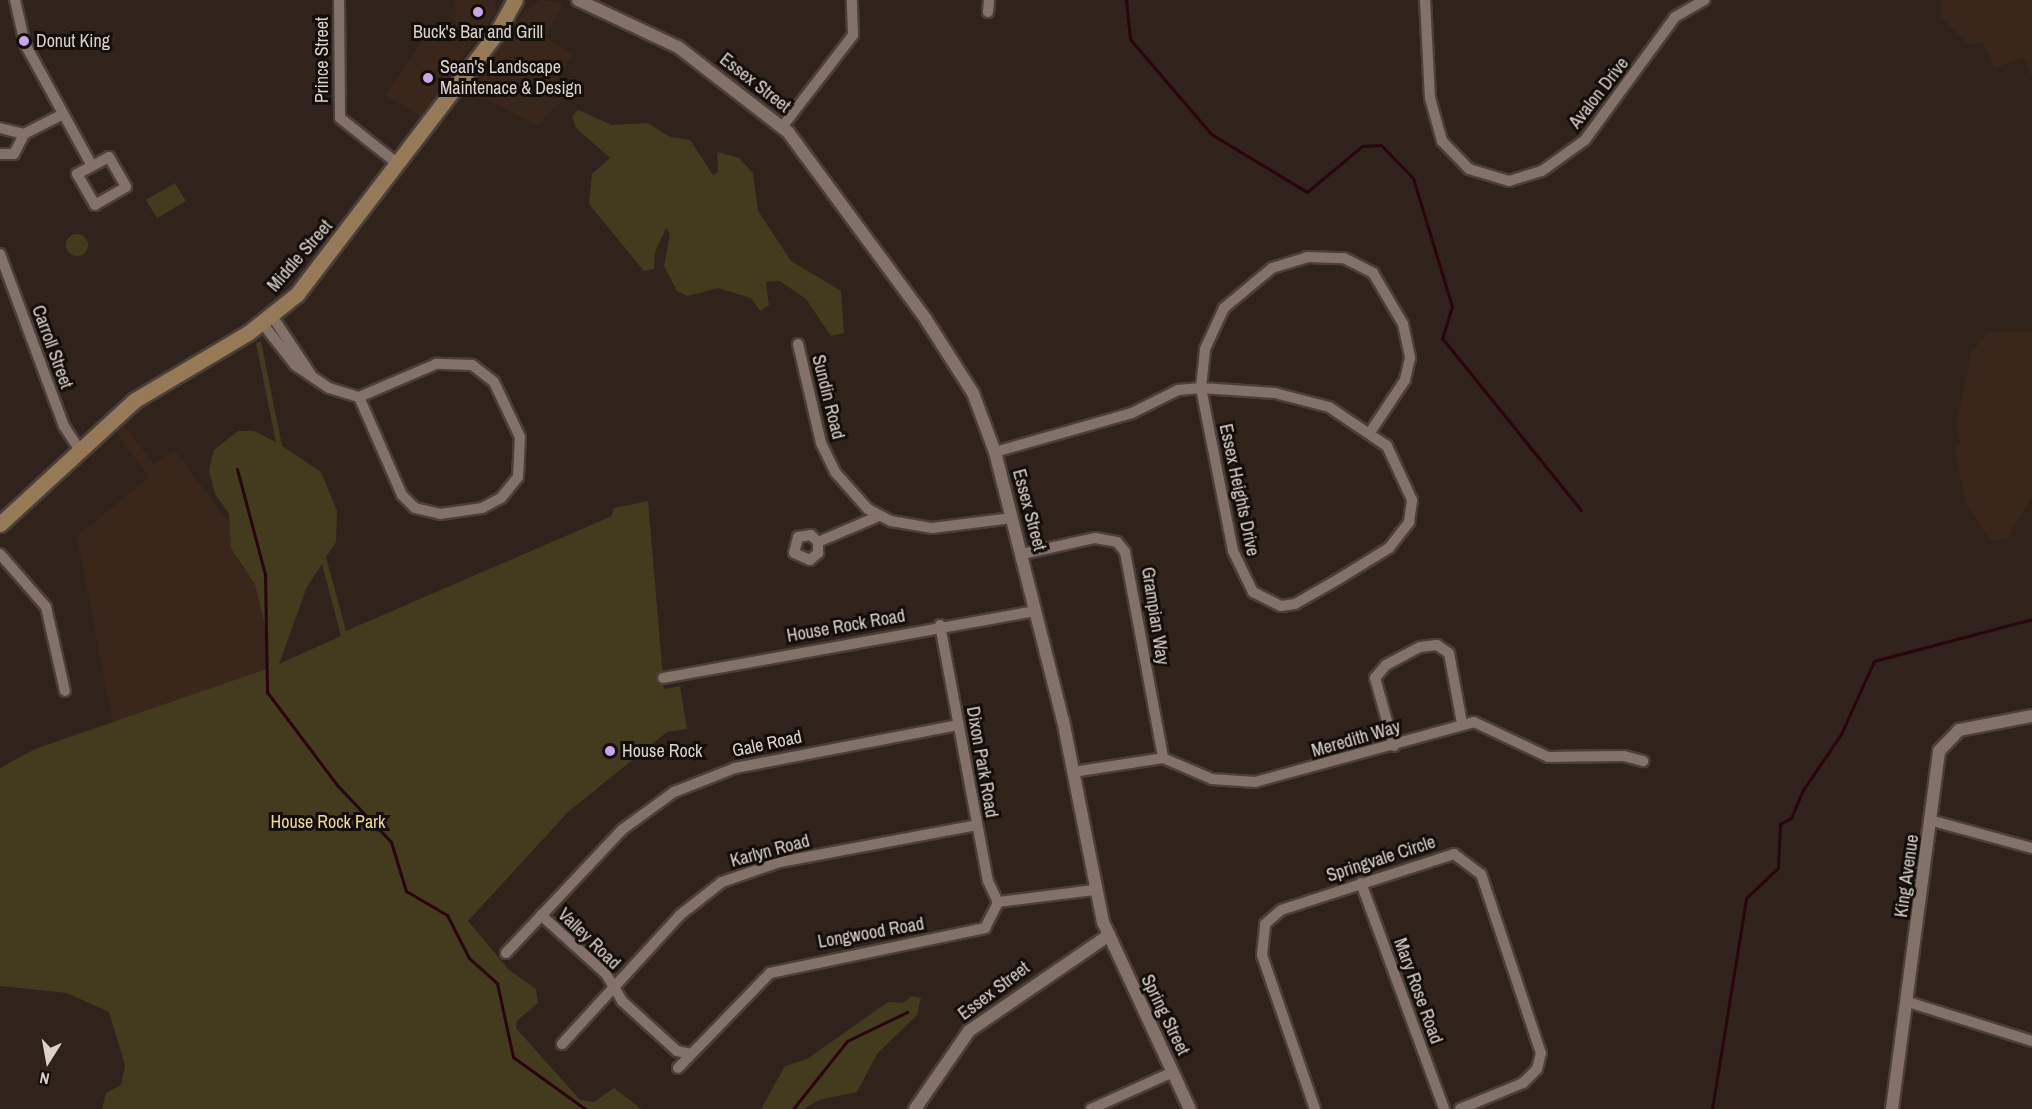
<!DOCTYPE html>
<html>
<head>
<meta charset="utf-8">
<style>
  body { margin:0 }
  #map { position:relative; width:2032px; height:1109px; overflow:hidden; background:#30231b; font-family:"Archivo Narrow",sans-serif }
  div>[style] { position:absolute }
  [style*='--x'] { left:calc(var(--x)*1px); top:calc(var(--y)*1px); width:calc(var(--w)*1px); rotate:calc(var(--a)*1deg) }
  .built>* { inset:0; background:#3a271b }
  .green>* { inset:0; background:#423b1e }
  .round { border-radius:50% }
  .stream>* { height:3px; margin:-1.5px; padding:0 1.5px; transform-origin:1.5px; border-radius:1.5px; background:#29050e }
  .roads { filter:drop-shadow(2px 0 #4b3f39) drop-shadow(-2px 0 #4b3f39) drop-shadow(0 2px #4b3f39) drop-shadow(0 -2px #4b3f39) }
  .minor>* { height:10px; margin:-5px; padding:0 5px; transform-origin:5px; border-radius:5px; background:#827269 }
  .tertiary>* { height:12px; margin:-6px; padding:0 6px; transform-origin:6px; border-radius:6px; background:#827269 }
  .secondary>* { height:15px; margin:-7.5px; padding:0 7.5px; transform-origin:7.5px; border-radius:7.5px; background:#967957 }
  .dots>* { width:16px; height:16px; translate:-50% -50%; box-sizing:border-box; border:3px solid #140e0a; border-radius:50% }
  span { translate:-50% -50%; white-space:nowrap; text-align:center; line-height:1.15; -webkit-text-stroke:6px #140e0a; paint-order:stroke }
  .poi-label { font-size:18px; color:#dbd2cd }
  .left { translate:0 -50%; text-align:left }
  .street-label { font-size:18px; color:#dbd2cd }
  .park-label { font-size:18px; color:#ecda94 }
  .north { position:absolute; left:18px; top:1031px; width:60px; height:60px; -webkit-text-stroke:4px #140e0a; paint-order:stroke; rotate:191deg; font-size:16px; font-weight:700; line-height:24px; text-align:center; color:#dbd2cd }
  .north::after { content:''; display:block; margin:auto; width:21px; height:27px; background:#dbd2cd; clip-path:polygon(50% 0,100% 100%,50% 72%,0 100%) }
</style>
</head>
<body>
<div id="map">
  <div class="built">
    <i style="clip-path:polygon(455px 0,495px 0,496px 12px,421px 116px,385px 95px,427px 35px,456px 35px)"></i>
    <i style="clip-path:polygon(540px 0,563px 4px,545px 37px,572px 54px,558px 78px,569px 92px,538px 126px,468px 89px,524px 12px)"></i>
    <i style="clip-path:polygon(1942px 0,2032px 0,2032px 77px,2024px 57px,1995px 68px,1983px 42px,1969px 45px,1940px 16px)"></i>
    <i style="clip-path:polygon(1988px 332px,2032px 332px,2032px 496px,2007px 539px,1992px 541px,1966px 505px,1955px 449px,1960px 444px,1957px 421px,1972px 352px)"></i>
    <i style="clip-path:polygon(124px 426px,154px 464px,175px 451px,264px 569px,276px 665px,113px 723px,77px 536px,149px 477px,116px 432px)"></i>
  </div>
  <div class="green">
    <i style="clip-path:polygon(578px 110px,612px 125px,648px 123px,670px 137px,690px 140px,713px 175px,718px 172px,717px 152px,739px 158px,753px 173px,758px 211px,791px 261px,841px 291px,844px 333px,831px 336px,806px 299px,780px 281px,766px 282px,769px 305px,760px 311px,751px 298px,718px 288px,688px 296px,677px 291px,664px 266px,670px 234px,666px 228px,655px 252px,654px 269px,644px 271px,589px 204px,592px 174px,610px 158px,576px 128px,572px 116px)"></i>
    <i style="clip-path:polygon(175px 183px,186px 201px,157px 218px,146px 200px)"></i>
    <i class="round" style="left:66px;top:234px;width:22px;height:22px"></i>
    <i style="clip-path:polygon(evenodd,261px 341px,282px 446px,321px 472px,337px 511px,336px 542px,326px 557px,346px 631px,612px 516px,614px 508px,648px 501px,664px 689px,680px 686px,687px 729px,667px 732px,568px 812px,468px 921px,509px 970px,536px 989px,538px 1003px,517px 1021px,516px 1028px,580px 1100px,594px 1102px,614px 1088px,641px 1109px,102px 1109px,106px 1093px,121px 1085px,125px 1065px,109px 1012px,67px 993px,0 986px,0 768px,35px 749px,266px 669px,268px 638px,255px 584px,231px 548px,229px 514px,215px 494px,209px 470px,214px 450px,238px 431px,254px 431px,276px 442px,256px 343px,261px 341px,322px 564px,341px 636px,279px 664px,307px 587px,322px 564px)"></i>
    <i style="clip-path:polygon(912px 996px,921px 998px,917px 1015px,877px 1054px,857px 1092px,819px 1100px,804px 1109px,761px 1109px,785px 1066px,807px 1059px,888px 1002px,903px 1003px)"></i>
  </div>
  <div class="stream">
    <i style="--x:1126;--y:0;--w:39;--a:84"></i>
    <i style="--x:1130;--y:39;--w:125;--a:49.5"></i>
    <i style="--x:1211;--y:134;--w:112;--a:31.1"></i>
    <i style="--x:1307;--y:192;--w:72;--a:-39.9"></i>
    <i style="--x:1362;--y:146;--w:19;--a:-3"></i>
    <i style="--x:1381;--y:145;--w:46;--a:45.9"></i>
    <i style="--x:1413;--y:178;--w:134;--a:73.1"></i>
    <i style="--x:1452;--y:306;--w:34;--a:107"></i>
    <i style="--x:1442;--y:338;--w:221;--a:51.1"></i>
    <i style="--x:237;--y:469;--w:109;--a:75.1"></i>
    <i style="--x:265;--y:574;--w:118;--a:89"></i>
    <i style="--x:267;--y:692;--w:116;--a:53"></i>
    <i style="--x:337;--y:785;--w:79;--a:46.5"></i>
    <i style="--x:391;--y:842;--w:51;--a:73"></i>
    <i style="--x:406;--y:891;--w:48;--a:30.3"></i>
    <i style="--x:447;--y:915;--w:48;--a:62.9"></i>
    <i style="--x:469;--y:958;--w:38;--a:42"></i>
    <i style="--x:497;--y:983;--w:76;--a:77.8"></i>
    <i style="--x:513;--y:1057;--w:89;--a:35.8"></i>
    <i style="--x:793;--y:1109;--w:87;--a:-51.5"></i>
    <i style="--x:847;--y:1041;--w:67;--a:-25.8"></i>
    <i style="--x:1712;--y:1109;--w:214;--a:-80.8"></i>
    <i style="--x:1746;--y:898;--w:44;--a:-43.2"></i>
    <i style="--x:1778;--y:868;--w:44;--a:-87.4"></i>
    <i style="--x:1780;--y:824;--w:13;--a:-29"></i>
    <i style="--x:1791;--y:818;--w:30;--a:-67"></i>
    <i style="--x:1803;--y:790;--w:68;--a:-55.8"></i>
    <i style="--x:1841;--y:734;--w:80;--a:-65.7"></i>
    <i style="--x:1874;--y:661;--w:163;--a:-14.9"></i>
  </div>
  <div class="roads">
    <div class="minor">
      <i style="--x:15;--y:0;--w:45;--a:77.2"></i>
      <i style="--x:25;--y:44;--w:139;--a:61.2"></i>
      <i style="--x:339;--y:0;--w:118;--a:89.5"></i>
      <i style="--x:340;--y:118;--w:74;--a:38.4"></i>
      <i style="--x:1425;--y:0;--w:98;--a:87.1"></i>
      <i style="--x:1430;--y:98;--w:45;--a:74.4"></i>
      <i style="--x:1442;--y:141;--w:39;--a:46"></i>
      <i style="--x:1469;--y:169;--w:42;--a:16.7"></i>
      <i style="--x:1509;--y:181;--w:34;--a:-17"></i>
      <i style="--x:1542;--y:171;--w:53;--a:-35.8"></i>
      <i style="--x:1585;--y:140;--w:152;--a:-53.8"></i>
      <i style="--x:1675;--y:17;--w:34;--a:-30"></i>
      <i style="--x:988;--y:12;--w:12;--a:-85"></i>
      <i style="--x:782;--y:127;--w:116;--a:-52.3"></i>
      <i style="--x:853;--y:35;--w:35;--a:-92"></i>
      <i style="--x:0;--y:128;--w:25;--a:14"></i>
      <i style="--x:0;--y:154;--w:14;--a:0"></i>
      <i style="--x:14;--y:154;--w:22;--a:-63"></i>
      <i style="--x:24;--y:134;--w:44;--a:-27.1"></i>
      <i style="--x:109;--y:157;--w:34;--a:60"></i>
      <i style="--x:126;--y:187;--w:36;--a:150"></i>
      <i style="--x:95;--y:205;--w:36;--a:-120"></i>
      <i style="--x:77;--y:174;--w:36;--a:-28"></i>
      <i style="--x:0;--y:254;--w:184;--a:69.6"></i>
      <i style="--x:64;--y:426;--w:27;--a:57"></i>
      <i style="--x:272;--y:316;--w:69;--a:56.3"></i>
      <i style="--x:262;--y:323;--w:53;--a:51.8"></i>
      <i style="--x:295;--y:365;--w:41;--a:34.1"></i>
      <i style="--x:329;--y:388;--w:31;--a:17"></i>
      <i style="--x:359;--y:397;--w:107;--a:66.3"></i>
      <i style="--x:402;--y:495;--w:18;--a:45"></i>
      <i style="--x:415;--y:508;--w:26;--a:13"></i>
      <i style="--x:440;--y:514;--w:42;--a:-8.1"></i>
      <i style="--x:482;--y:508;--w:21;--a:-28"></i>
      <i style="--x:501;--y:498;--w:27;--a:-51"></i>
      <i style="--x:518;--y:477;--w:40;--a:-87.1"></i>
      <i style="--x:520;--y:437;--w:61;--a:-115.3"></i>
      <i style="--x:494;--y:382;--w:28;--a:-142"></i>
      <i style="--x:472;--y:365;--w:36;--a:-178"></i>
      <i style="--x:436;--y:364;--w:84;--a:156.8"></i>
      <i style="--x:798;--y:344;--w:102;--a:76.9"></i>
      <i style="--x:821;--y:443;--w:32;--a:64"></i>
      <i style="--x:835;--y:472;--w:50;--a:48.3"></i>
      <i style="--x:868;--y:509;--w:26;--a:28"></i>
      <i style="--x:891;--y:521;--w:42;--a:9.7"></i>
      <i style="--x:932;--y:528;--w:81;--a:-7.1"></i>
      <i style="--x:995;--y:452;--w:142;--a:-15.9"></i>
      <i style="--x:1132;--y:413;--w:51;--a:-26.6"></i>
      <i style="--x:1178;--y:390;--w:23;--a:-5"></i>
      <i style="--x:1201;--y:388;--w:166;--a:78.9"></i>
      <i style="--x:1233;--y:551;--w:46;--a:64"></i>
      <i style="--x:1253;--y:592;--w:31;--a:27"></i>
      <i style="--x:1281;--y:606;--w:14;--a:-8"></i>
      <i style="--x:1295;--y:604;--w:48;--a:-29.7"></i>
      <i style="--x:1337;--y:580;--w:61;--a:-31.6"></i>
      <i style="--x:1389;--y:548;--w:33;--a:-52"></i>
      <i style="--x:1409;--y:522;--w:22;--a:-82"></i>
      <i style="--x:1412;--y:500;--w:60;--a:-114.8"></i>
      <i style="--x:1387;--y:446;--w:70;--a:-146.1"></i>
      <i style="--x:1329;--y:407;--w:56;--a:-165.5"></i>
      <i style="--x:1275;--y:393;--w:74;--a:-176.1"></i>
      <i style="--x:1201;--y:388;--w:39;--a:-84"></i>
      <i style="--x:1205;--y:349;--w:45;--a:-65.1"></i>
      <i style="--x:1224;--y:308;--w:62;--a:-39.8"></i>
      <i style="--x:1272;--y:268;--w:37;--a:-17"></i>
      <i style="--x:1307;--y:257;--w:37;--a:2"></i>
      <i style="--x:1344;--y:258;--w:33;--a:27"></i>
      <i style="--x:1373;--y:273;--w:59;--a:59.5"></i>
      <i style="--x:1403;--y:324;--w:35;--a:78"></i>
      <i style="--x:1410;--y:358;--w:23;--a:103"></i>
      <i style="--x:1405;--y:380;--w:61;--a:123.7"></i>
      <i style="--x:818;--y:542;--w:10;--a:-135"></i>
      <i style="--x:811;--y:535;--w:13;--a:171"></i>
      <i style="--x:798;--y:537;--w:16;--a:104"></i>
      <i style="--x:794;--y:553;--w:17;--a:24"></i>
      <i style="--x:810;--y:560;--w:11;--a:-41"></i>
      <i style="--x:818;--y:553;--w:11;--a:-90"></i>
      <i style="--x:818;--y:542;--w:66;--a:-23.1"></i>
      <i style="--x:0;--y:554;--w:70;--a:49"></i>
      <i style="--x:46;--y:607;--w:86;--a:77.3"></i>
      <i style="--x:1022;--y:554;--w:75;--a:-12.4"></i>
      <i style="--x:1095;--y:538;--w:22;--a:10"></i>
      <i style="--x:1117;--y:542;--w:13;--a:51"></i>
      <i style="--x:1125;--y:552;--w:209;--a:79.5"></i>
      <i style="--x:940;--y:625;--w:260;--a:79.4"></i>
      <i style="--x:988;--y:881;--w:23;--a:65"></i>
      <i style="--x:663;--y:678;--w:379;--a:-10.2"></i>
      <i style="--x:1394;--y:746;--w:71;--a:-105.6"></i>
      <i style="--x:1375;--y:678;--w:17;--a:-50"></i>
      <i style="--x:1386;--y:665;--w:38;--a:-28"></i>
      <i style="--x:1420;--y:647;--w:17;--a:-7"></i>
      <i style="--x:1437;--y:645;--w:14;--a:34"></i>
      <i style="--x:1449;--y:653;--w:71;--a:79.5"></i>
      <i style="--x:1073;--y:772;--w:91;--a:-8.8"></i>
      <i style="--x:1163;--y:758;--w:53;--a:23.2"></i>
      <i style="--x:1212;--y:779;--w:43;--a:4"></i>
      <i style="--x:1255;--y:782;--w:227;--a:-15.3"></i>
      <i style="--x:1474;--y:722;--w:82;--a:25.3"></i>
      <i style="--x:1548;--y:757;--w:76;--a:-0.8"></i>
      <i style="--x:1624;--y:756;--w:20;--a:15"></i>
      <i style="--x:1933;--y:821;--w:103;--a:15.3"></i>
      <i style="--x:1361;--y:883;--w:241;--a:69.8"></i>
      <i style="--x:998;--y:902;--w:98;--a:-7.1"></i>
      <i style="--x:541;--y:915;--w:88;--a:42.2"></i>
      <i style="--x:606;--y:974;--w:31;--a:59"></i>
      <i style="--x:622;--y:1001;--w:74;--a:42.3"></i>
      <i style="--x:677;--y:1051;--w:14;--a:12"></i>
      <i style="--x:506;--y:953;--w:170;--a:-46.7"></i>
      <i style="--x:623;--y:829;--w:63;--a:-36"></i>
      <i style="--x:674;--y:792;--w:66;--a:-21.5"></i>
      <i style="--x:735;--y:768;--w:228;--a:-10.9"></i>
      <i style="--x:1908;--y:1002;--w:130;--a:17.5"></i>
      <i style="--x:562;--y:1044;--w:175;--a:-47.5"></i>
      <i style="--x:680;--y:915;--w:53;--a:-38.2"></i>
      <i style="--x:722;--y:882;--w:61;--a:-19"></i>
      <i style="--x:780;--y:862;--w:200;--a:-10.6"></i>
      <i style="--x:678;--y:1068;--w:132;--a:-45.9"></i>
      <i style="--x:770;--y:973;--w:220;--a:-11.8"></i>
      <i style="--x:985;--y:928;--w:29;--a:-63"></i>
      <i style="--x:1091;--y:1109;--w:90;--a:-24.3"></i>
      <i style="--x:1315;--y:1109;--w:163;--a:-109"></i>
      <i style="--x:1262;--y:955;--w:31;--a:-84"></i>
      <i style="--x:1265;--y:924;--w:21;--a:-41"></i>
      <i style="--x:1281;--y:910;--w:182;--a:-17.9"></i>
      <i style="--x:1454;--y:854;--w:34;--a:37"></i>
      <i style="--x:1481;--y:874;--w:189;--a:71.5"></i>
      <i style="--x:1541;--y:1053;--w:16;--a:104"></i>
      <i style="--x:1537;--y:1069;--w:20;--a:135"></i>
      <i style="--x:1523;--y:1083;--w:68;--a:157.6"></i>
    </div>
    <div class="tertiary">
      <i style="--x:578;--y:0;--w:110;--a:25.2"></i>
      <i style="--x:678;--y:47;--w:139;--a:37.7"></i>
      <i style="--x:788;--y:132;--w:231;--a:53.6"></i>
      <i style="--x:925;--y:318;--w:89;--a:57.4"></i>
      <i style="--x:973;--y:393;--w:63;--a:69.6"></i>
      <i style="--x:995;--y:452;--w:276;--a:75.8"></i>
      <i style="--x:1063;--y:720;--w:206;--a:78.8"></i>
      <i style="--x:1103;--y:922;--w:206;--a:65.1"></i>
      <i style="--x:915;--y:1109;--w:95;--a:-55.3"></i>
      <i style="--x:969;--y:1031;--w:170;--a:-34.4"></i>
      <i style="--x:1892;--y:1109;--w:361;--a:-82.5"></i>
      <i style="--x:1939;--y:751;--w:29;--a:-46"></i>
      <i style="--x:1959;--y:730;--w:74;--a:-10.9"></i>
    </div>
    <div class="secondary">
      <i style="--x:0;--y:524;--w:183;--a:-42.6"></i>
      <i style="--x:135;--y:400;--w:131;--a:-30.7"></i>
      <i style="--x:248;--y:333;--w:63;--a:-38.5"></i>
      <i style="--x:297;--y:294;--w:327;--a:-52.6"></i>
      <i style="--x:496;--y:34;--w:39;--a:-61"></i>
    </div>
  </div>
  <div class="dots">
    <i style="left:478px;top:12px;background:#c7a6ef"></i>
    <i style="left:24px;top:41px;background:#c7a6ef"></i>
    <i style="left:428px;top:78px;background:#c7a6ef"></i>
    <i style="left:610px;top:751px;background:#c7a6ef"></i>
  </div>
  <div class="poi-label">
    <span style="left:478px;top:32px">Buck's Bar and Grill</span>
    <span class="left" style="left:36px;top:41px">Donut King</span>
    <span class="left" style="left:440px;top:78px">Sean's Landscape<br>Maintenace &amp; Design</span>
    <span class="left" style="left:622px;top:751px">House Rock</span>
  </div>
  <div class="street-label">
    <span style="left:322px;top:60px;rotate:-90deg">Prince Street</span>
    <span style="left:755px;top:83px;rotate:38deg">Essex Street</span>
    <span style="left:1599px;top:93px;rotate:-52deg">Avalon Drive</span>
    <span style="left:300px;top:256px;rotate:-49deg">Middle Street</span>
    <span style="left:52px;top:347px;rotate:70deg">Carroll Street</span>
    <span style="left:828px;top:397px;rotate:76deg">Sundin Road</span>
    <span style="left:1239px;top:490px;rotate:78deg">Essex Heights Drive</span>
    <span style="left:1029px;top:510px;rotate:75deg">Essex Street</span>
    <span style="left:1155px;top:616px;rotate:81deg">Grampian Way</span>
    <span style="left:846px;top:626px;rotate:-10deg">House Rock Road</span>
    <span style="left:1356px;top:739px;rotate:-16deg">Meredith Way</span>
    <span style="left:767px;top:744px;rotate:-12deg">Gale Road</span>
    <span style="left:982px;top:762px;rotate:80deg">Dixon Park Road</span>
    <span style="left:770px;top:851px;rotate:-15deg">Karlyn Road</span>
    <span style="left:1381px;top:859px;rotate:-18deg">Springvale Circle</span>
    <span style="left:1907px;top:876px;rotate:-82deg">King Avenue</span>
    <span style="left:871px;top:933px;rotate:-10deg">Longwood Road</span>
    <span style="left:589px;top:939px;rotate:44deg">Valley Road</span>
    <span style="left:994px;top:991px;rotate:-37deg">Essex Street</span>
    <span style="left:1418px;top:991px;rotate:70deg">Mary Rose Road</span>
    <span style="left:1165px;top:1015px;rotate:64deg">Spring Street</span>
  </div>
  <div class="park-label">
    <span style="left:328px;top:822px">House Rock Park</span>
  </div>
  <div class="north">N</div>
</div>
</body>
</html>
